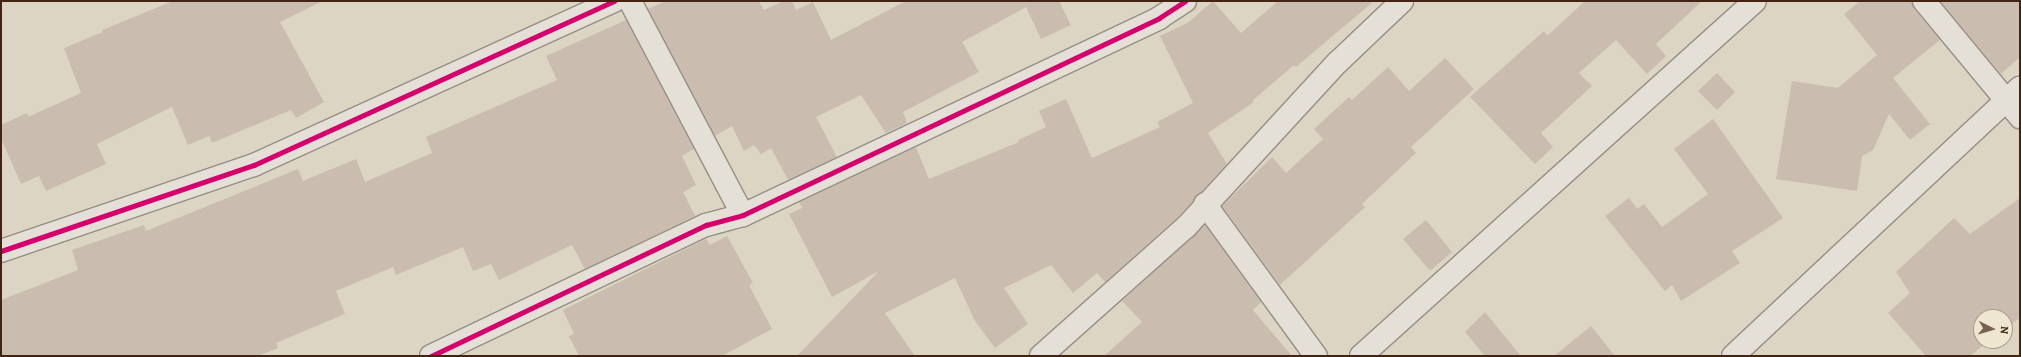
<!DOCTYPE html>
<html>
<head>
<meta charset="utf-8">
<style>
  body { margin:0 }
  #map { position:relative; width:2021px; height:357px; overflow:hidden; background:#dcd5c4; font-family:Alegreya,serif }
  div>[style] { position:absolute }
  [style*='--x'] { left:calc(var(--x)*1px); top:calc(var(--y)*1px); width:calc(var(--w)*1px); rotate:calc(var(--a)*1deg) }
  .building>* { inset:0; background:#cabdaf }
  .roads { filter:drop-shadow(1px 0 #968e82) drop-shadow(-1px 0 #968e82) drop-shadow(0 1px #968e82) drop-shadow(0 -1px #968e82) }
  .minor>* { height:22px; margin:-11px; padding:0 11px; transform-origin:11px; border-radius:11px; background:#e4e0d8 }
  .cycleway>* { height:5px; margin:-2.5px; padding:0 2.5px; transform-origin:2.5px; border-radius:2.5px; background:#d6006c }
  span { translate:-50% -50%; white-space:nowrap; text-align:center; line-height:1.15; -webkit-text-stroke:4px #efe6d2; paint-order:stroke }
  .frame { position:absolute; inset:0; border:2px solid #432312; pointer-events:none }
  .north { position:absolute; left:1973px; top:309px; width:40px; height:40px; box-sizing:border-box; background:#efe6d2; border:1px solid #aa9885; border-radius:50%; rotate:95deg; font-size:11px; font-weight:700; line-height:16px; text-align:center; color:#432312 }
  .north::after { content:''; display:block; margin:auto; width:14px; height:18px; background:#796150; clip-path:polygon(50% 0,100% 100%,50% 72%,0 100%) }
</style>
</head>
<body>
<div id="map">
  <div class="building">
    <i style="clip-path:polygon(173px 1px,323px 1px,280px 22px,324px 102px,296px 118px,291px 110px,212px 143px,209px 136px,188px 145px,172px 107px,97px 144px,106px 164px,46px 191px,39px 176px,21px 184px,1px 138px,1px 125px,27px 113px,28px 117px,81px 93px,64px 48px,103px 32px,102px 30px)"></i>
    <i style="clip-path:polygon(666px 1px,759px 1px,764px 10px,783px 1px,792px 1px,796px 10px,813px 2px,831px 40px,906px 1px,1059px 1px,1071px 25px,1041px 39px,1026px 7px,962px 42px,979px 72px,903px 112px,907px 123px,886px 133px,861px 95px,816px 117px,837px 157px,788px 180px,771px 148px,761px 154px,754px 145px,744px 151px,732px 126px,715px 136px,648px 9px)"></i>
    <i style="clip-path:polygon(1213px 1px,1241px 33px,1278px 1px,1374px 1px,1296px 67px,1294px 65px,1253px 100px,1254px 102px,1208px 133px,1227px 164px,1177px 218px,1105px 282px,1097px 273px,1073px 293px,1051px 265px,1004px 288px,1028px 324px,995px 348px,975px 321px,955px 278px,885px 313px,915px 356px,797px 356px,879px 271px,832px 297px,789px 214px,802px 208px,799px 202px,916px 147px,929px 179px,1019px 142px,1018px 140px,1046px 127px,1039px 111px,1066px 99px,1092px 158px,1160px 127px,1157px 122px,1193px 103px,1160px 36px,1189px 22px)"></i>
    <i style="clip-path:polygon(1585px 1px,1702px 1px,1656px 44px,1666px 56px,1647px 74px,1616px 40px,1579px 73px,1592px 86px,1541px 133px,1553px 147px,1535px 164px,1470px 97px,1544px 31px,1547px 36px)"></i>
    <i style="clip-path:polygon(1860px 1px,1912px 1px,1914px 9px,1940px 40px,1893px 78px,1930px 124px,1910px 140px,1889px 114px,1873px 150px,1862px 156px,1857px 191px,1776px 179px,1792px 81px,1838px 88px,1877px 55px,1844px 14px)"></i>
    <i style="clip-path:polygon(1940px 1px,2020px 1px,2020px 57px,2001px 74px)"></i>
    <i style="clip-path:polygon(626px 20px,694px 149px,682px 156px,696px 185px,683px 192px,695px 216px,585px 269px,572px 245px,499px 280px,491px 264px,473px 271px,463px 247px,396px 275px,393px 267px,336px 291px,345px 314px,276px 343px,278px 348px,258px 356px,1px 356px,1px 300px,78px 270px,72px 250px,144px 225px,146px 231px,298px 169px,303px 181px,356px 159px,365px 182px,432px 153px,426px 137px,557px 80px,546px 56px)"></i>
    <i style="clip-path:polygon(1445px 58px,1474px 89px,1411px 147px,1416px 153px,1362px 204px,1365px 207px,1280px 285px,1222px 206px,1272px 157px,1286px 173px,1323px 139px,1314px 129px,1349px 97px,1352px 100px,1388px 67px,1409px 91px)"></i>
    <i style="clip-path:polygon(1717px 73px,1735px 92px,1717px 110px,1698px 91px)"></i>
    <i style="clip-path:polygon(1713px 119px,1783px 218px,1732px 251px,1740px 263px,1681px 301px,1672px 285px,1665px 291px,1605px 216px,1629px 198px,1637px 209px,1644px 204px,1662px 227px,1708px 194px,1674px 149px)"></i>
    <i style="clip-path:polygon(2020px 198px,2020px 318px,2005px 329px,2005px 317px,1981px 317px,1981px 341px,1989px 341px,1970px 356px,1926px 356px,1888px 313px,1910px 293px,1896px 272px,1954px 218px,1970px 234px)"></i>
    <i style="clip-path:polygon(1426px 220px,1452px 252px,1430px 271px,1403px 239px)"></i>
    <i style="clip-path:polygon(1205px 225px,1261px 302px,1253px 310px,1292px 356px,1104px 356px,1142px 322px,1122px 301px)"></i>
    <i style="clip-path:polygon(727px 236px,753px 283px,749px 285px,772px 329px,722px 356px,579px 356px,569px 336px,574px 334px,563px 310px,706px 239px,710px 245px)"></i>
    <i style="clip-path:polygon(1485px 312px,1521px 356px,1485px 356px,1465px 332px)"></i>
    <i style="clip-path:polygon(1591px 326px,1615px 356px,1554px 356px)"></i>
  </div>
  <div class="roads">
    <div class="minor">
      <i style="--x:630;--y:1;--w:242;--a:62.2"></i>
      <i style="--x:1924;--y:1;--w:151;--a:50.4"></i>
      <i style="--x:1205;--y:204;--w:188;--a:53.9"></i>
      <i style="--x:1;--y:251;--w:267;--a:-18.8"></i>
      <i style="--x:254;--y:165;--w:396;--a:-24.5"></i>
      <i style="--x:431;--y:356;--w:305;--a:-25.5"></i>
      <i style="--x:706;--y:225;--w:38;--a:-15"></i>
      <i style="--x:743;--y:215;--w:460;--a:-25.3"></i>
      <i style="--x:1159;--y:18;--w:31;--a:-33"></i>
      <i style="--x:1041;--y:356;--w:194;--a:-41.7"></i>
      <i style="--x:1186;--y:227;--w:223;--a:-47.4"></i>
      <i style="--x:1337;--y:63;--w:90;--a:-43.6"></i>
      <i style="--x:1361;--y:356;--w:530;--a:-42.02"></i>
      <i style="--x:1733;--y:356;--w:393;--a:-43.1"></i>
    </div>
  </div>
  <div class="cycleway">
    <i style="--x:1;--y:251;--w:267;--a:-18.8"></i>
    <i style="--x:254;--y:165;--w:396;--a:-24.5"></i>
    <i style="--x:431;--y:356;--w:305;--a:-25.5"></i>
    <i style="--x:706;--y:225;--w:38;--a:-15"></i>
    <i style="--x:743;--y:215;--w:460;--a:-25.3"></i>
    <i style="--x:1159;--y:18;--w:31;--a:-33"></i>
  </div>
  <div class="frame"></div>
  <div class="north">N</div>
</div>
</body>
</html>
